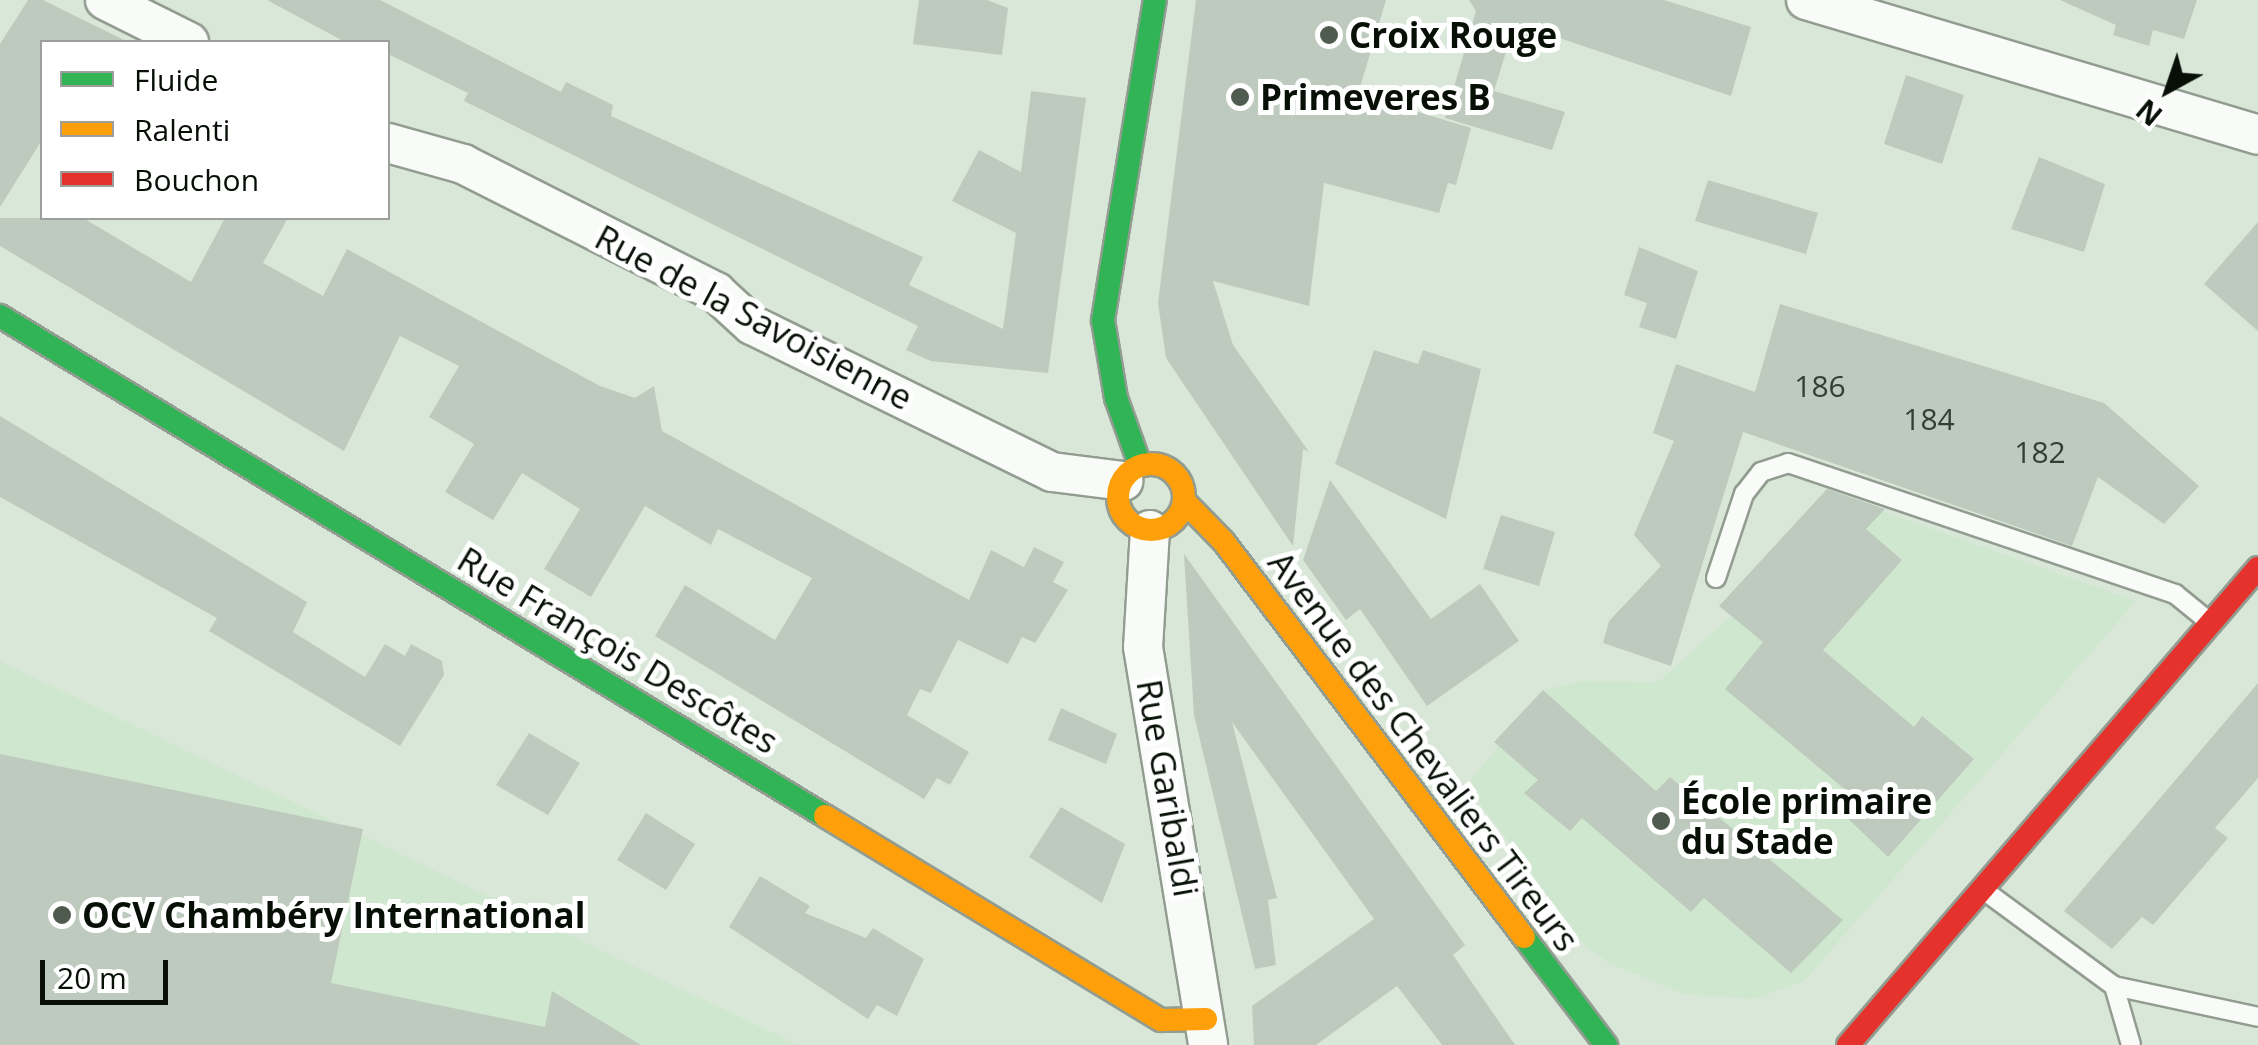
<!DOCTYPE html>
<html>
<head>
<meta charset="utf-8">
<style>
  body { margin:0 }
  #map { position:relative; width:2258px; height:1045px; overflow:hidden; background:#d9e7d8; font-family:"Open Sans",sans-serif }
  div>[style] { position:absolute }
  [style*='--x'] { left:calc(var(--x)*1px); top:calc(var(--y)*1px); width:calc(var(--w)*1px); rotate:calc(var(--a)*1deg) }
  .built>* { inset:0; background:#d0e7cf }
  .building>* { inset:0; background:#bfcabf }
  .roads { filter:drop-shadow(2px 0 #929c90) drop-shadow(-2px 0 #929c90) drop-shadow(0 2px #929c90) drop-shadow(0 -2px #929c90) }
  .lane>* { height:18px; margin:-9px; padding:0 9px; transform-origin:9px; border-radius:9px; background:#f9fbf9 }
  .street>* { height:38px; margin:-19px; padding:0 19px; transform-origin:19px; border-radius:19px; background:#f9fbf9 }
  .fast>* { height:22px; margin:-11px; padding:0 11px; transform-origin:11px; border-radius:11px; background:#30b455 }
  .slow>* { height:22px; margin:-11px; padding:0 11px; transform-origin:11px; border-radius:11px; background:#ff9f0a }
  .slow>.ring { margin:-11px; padding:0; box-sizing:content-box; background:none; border:22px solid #ff9f0a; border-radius:50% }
  .jam>* { height:22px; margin:-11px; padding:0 11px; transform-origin:11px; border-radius:11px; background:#e5322d }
  .dots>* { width:28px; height:28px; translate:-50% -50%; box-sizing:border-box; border:5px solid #fff; border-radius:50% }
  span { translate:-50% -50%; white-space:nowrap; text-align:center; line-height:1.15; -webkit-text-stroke:10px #fff; paint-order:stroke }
  .number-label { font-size:30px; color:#353e35 }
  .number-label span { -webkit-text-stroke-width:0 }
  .poi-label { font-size:35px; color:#070f07; font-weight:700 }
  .left { translate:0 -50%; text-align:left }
  .street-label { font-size:35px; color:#070f07 }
  .legend { position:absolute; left:40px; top:40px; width:350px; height:180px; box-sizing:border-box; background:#fff; border:2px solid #9c9f9c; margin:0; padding:12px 18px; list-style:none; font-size:30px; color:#070f07 }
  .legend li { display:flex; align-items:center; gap:20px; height:50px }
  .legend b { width:50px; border:2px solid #9c9f9c }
  .north { position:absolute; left:2118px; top:40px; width:100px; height:100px; -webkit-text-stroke:8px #fff; paint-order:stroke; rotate:220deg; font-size:28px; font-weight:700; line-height:40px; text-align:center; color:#070f07 }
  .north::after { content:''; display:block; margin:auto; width:35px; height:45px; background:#070f07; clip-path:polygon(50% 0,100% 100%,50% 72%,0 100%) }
  .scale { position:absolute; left:40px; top:960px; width:128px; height:45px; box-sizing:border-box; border:5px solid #070f07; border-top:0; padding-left:12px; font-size:30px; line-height:35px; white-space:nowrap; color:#070f07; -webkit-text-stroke:8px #fff; paint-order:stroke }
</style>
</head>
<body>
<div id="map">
  <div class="built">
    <i style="clip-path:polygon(1825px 491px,2136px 601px,1804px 981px,1754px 999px,1684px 994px,1609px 963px,1582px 943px,1467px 785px,1543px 690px,1582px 681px,1658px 682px,1731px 616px)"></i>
    <i style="clip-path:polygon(0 661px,798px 1045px,0 1045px)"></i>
  </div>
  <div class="building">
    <i style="clip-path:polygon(28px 0,43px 0,128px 42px,42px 42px,42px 140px,0 207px,0 44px)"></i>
    <i style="clip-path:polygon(267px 0,380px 0,561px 92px,566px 82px,613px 105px,611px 116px,923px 257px,909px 285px,1003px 329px,1016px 233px,952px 201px,979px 150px,1021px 172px,1031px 91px,1086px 98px,1048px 373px,931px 361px,906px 350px,918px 326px,464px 101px,468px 93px,388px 54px,388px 42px,345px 42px)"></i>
    <i style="clip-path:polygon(919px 0,987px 0,1008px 8px,1002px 55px,913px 44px)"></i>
    <i style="clip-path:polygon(1196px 0,1386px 0,1358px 94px,1471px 128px,1456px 185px,1448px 183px,1439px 213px,1324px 183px,1309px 306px,1213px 281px,1233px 345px,1309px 452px,1303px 449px,1293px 546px,1166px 358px,1158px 303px)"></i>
    <i style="clip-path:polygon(1469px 0,1664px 0,1751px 27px,1731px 96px,1515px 23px,1494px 91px,1565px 112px,1552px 150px,1445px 118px,1476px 11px)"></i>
    <i style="clip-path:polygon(2060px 0,2197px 0,2184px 39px,2153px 30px,2149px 46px,2113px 35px,2116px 25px)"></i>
    <i style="clip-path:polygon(1906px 75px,1964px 95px,1942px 164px,1884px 144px)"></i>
    <i style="clip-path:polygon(2039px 157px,2105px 184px,2084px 252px,2011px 229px)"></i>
    <i style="clip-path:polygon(1708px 180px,1818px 213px,1806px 254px,1695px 221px)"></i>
    <i style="clip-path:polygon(0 218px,83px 218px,191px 282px,225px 218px,288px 218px,263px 263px,323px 296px,347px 249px,600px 386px,635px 398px,654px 386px,662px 431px,969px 600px,991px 550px,1024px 567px,1034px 547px,1064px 562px,1053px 582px,1068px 590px,1035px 643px,1022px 637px,1008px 664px,958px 640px,931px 693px,920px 689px,907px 715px,969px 752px,950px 785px,937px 778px,924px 799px,655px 636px,685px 585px,775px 640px,812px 578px,718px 529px,711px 545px,645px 506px,591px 597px,544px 569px,580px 509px,522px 473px,493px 520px,445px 492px,474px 444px,429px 417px,459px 366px,400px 336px,344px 451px,0 246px)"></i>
    <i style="clip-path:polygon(2258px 222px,2258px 331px,2204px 284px)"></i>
    <i style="clip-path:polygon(1639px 247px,1698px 271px,1676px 339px,1639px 327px,1647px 303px,1624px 295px)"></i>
    <i style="clip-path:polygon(1780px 304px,2104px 403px,2199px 486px,2164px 524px,2098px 477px,2072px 546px,1743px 432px,1671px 666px,1603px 643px,1609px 621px,1661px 566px,1634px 535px,1674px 441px,1653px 433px,1676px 364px,1755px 392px)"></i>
    <i style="clip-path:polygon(1374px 350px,1418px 364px,1423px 350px,1481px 369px,1446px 519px,1335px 464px)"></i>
    <i style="clip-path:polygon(0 416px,307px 602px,293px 632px,365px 677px,385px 644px,405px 656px,411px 644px,442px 661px,444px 675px,400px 746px,209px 631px,217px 618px,0 497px)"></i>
    <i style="clip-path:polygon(1330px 480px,1431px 619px,1480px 584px,1519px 641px,1427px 706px,1360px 609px,1346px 620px,1303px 560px)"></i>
    <i style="clip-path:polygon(1827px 489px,1885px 509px,1866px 529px,1902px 560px,1823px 650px,1914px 727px,1922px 716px,1974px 759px,1888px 857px,1840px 811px,1854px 797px,1725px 689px,1763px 642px,1719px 606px)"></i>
    <i style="clip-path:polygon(1501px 515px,1555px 532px,1539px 586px,1483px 569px)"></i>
    <i style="clip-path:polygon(1184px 554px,1465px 945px,1453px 955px,1515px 1045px,1442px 1045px,1397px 986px,1316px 1045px,1254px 1045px,1252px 1006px,1374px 919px,1232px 722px,1277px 898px,1268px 900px,1276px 965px,1255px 969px,1194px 715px)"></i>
    <i style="clip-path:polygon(2258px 683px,2258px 778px,2215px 828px,2228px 838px,2153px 925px,2142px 917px,2112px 949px,2064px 911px)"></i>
    <i style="clip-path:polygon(1543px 690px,1656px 791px,1670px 777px,1843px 920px,1791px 973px,1704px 898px,1691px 912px,1582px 818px,1570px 831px,1524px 793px,1538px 780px,1494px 742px)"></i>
    <i style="clip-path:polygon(1061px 708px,1117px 734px,1106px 764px,1048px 740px)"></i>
    <i style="clip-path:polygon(529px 733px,580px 763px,548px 815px,496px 785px)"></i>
    <i style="clip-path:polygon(0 754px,363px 829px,331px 983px,545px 1027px,552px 991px,641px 1045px,0 1045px)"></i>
    <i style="clip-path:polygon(1061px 807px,1125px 844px,1102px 903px,1029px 857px)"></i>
    <i style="clip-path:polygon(646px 813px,695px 844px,666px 890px,617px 860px)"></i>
    <i style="clip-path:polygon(760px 876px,810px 906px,805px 913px,866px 938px,873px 928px,924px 959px,897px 1016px,877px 1005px,868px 1019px,729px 927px)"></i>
  </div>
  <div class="roads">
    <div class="lane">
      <i style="--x:1716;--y:578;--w:89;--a:-71.6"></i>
      <i style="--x:1744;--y:494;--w:28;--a:-52"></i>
      <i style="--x:1761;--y:472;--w:28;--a:-18"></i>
      <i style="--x:1788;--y:463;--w:409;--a:18.7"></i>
      <i style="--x:2175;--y:594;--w:41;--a:39.1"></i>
      <i style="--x:1985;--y:891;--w:160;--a:36.4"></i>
      <i style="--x:2114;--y:986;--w:147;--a:12.1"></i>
      <i style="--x:2114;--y:986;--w:61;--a:73.9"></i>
    </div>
    <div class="street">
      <i style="--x:105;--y:0;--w:94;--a:26.6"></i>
      <i style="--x:1806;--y:0;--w:472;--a:16.6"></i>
      <i style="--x:388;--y:143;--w:78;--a:15.6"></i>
      <i style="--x:463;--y:164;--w:284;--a:26.8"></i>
      <i style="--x:716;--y:292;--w:49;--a:42.5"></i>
      <i style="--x:752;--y:325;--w:334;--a:26.1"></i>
      <i style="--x:1052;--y:472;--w:72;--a:7.2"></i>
      <i style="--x:1150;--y:530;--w:117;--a:93.4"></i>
      <i style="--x:1143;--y:647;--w:403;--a:80.7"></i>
    </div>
    <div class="fast">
      <i style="--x:0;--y:316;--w:965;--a:31.22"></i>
      <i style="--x:1140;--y:465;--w:71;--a:-109.7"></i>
      <i style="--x:1116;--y:398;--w:79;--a:-99.5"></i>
      <i style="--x:1103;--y:320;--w:324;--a:-80.8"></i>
      <i style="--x:1524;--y:937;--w:136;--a:52.8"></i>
    </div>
    <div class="slow">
      <i class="ring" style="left:1118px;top:464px;width:44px;height:44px"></i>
      <i style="--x:1184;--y:501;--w:57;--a:45.7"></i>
      <i style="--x:1224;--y:542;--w:496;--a:52.8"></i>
      <i style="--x:825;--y:816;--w:393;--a:31.3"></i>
      <i style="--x:1161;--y:1020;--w:45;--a:-1.3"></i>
    </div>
    <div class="jam">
      <i style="--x:1848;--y:1045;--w:629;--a:-49.32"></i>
    </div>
  </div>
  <div class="dots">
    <i style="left:1329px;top:35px;background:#505b50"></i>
    <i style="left:1240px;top:97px;background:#505b50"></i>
    <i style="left:1661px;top:821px;background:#505b50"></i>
    <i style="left:62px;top:915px;background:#505b50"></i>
  </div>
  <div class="number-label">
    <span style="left:1820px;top:386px">186</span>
    <span style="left:1929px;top:419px">184</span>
    <span style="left:2040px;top:452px">182</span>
  </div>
  <div class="poi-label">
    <span class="left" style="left:1349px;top:35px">Croix Rouge</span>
    <span class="left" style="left:1260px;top:97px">Primeveres B</span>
    <span class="left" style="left:1681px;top:821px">École primaire<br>du Stade</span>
    <span class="left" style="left:82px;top:915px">OCV Chambéry International</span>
  </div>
  <div class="street-label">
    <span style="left:754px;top:317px;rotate:28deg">Rue de la Savoisienne</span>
    <span style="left:618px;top:650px;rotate:31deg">Rue François Descôtes</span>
    <span style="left:1424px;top:751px;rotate:53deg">Avenue des Chevaliers Tireurs</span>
    <span style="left:1168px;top:788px;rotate:80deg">Rue Garibaldi</span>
  </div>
  <ul class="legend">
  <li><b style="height:12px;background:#30b455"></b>Fluide</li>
  <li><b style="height:12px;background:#ff9f0a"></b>Ralenti</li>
  <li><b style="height:12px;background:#e5322d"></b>Bouchon</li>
  </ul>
  <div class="north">N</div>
  <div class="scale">20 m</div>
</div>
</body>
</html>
